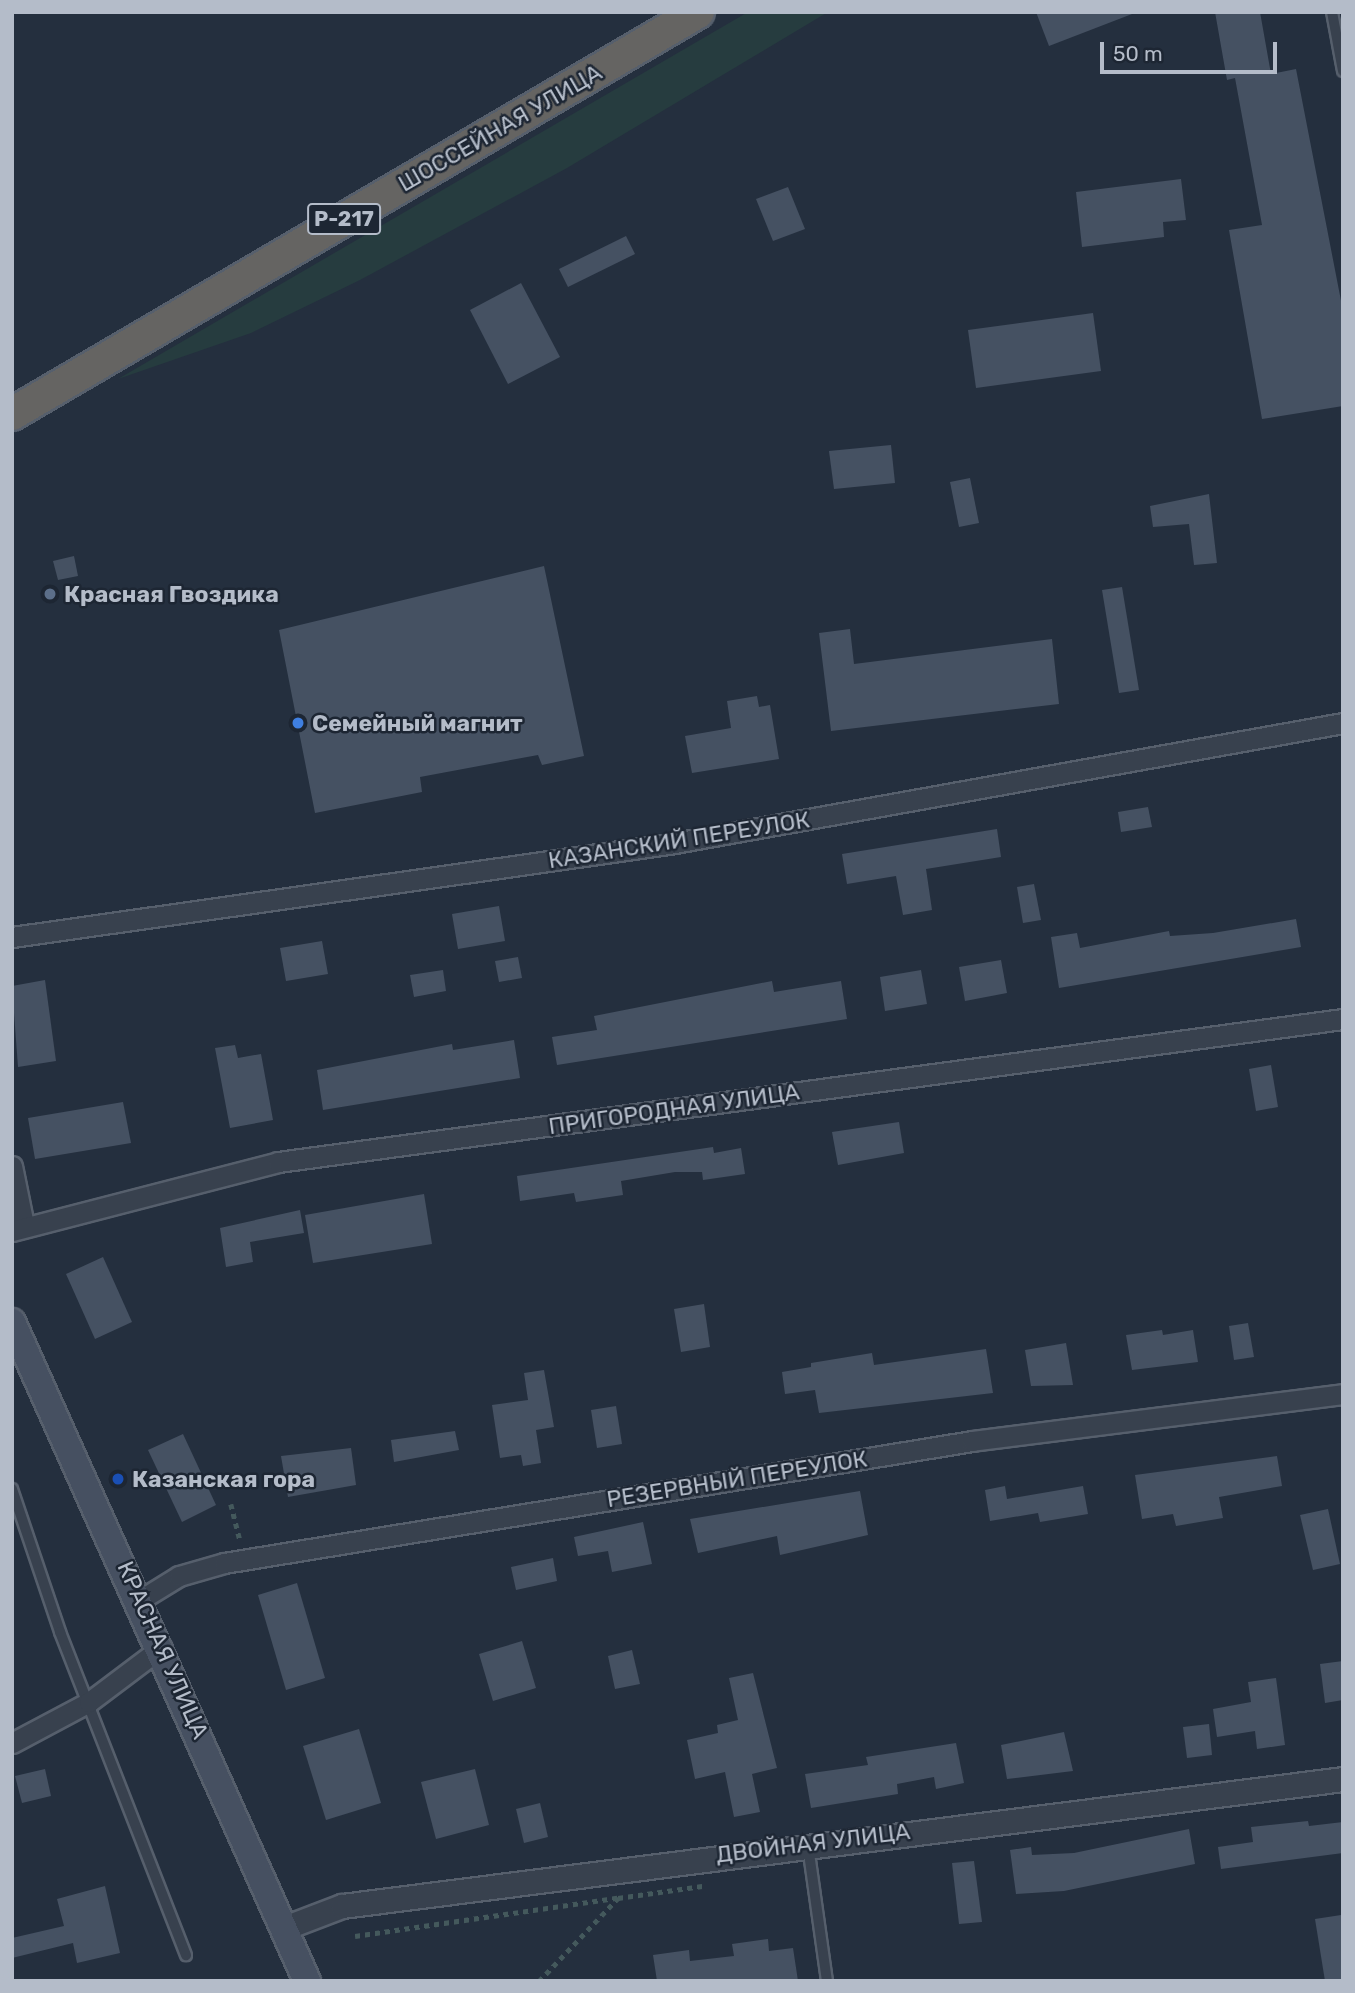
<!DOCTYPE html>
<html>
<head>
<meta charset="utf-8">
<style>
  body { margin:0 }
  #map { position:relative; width:1355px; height:1993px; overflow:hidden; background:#242f3e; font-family:Rubik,sans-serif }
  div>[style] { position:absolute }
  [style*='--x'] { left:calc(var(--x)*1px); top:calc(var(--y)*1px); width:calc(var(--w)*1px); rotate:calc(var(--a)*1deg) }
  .green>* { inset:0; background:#263c3f }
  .building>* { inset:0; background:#455162 }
  .path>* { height:4.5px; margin-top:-2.25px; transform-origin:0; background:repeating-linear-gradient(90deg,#44595c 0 5px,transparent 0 10px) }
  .roads { filter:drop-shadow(2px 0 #565f6c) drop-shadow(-2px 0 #565f6c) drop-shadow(0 2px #565f6c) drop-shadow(0 -2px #565f6c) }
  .service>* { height:10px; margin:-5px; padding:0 5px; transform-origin:5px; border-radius:5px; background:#38414e }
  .minor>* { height:19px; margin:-9.5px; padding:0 9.5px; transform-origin:9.5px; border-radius:9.5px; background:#38414e }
  .tertiary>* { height:23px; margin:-11.5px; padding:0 11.5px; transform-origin:11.5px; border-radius:11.5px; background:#38414e }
  .secondary>* { height:26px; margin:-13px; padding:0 13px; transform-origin:13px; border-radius:13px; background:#465061 }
  .trunk>* { height:32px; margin:-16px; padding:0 16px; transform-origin:16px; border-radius:16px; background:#656462 }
  .dots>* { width:19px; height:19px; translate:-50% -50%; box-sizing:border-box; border:4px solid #1d2633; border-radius:50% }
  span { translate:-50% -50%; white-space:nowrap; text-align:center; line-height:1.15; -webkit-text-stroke:5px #1d2633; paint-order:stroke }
  .shield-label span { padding:2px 5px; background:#1d2633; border:2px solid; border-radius:5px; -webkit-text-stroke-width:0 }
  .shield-label { font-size:21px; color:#b4bcc9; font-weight:700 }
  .street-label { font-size:23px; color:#b4bcc9 }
  .poi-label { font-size:23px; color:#b4bcc9; font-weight:700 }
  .left { translate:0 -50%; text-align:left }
  .frame { position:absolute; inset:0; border:14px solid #b4bcc9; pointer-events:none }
  .scale { position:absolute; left:1100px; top:42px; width:177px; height:32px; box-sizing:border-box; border:4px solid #b4bcc9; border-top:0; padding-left:9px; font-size:21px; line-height:24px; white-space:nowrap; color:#b4bcc9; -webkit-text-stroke:5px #1d2633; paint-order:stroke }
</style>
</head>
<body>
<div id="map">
  <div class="green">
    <i style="clip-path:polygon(748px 12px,828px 12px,567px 168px,360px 280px,251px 333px,118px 379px)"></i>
  </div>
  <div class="building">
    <i style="clip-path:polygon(1036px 12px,1132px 12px,1132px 14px,1049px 46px)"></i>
    <i style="clip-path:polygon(1215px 12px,1260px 12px,1271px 74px,1296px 69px,1343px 311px,1343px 406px,1262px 419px,1229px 230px,1262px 225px,1235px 78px,1227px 80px)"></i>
    <i style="clip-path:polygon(1181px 179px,1186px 220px,1163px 222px,1164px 237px,1082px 247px,1076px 192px)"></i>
    <i style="clip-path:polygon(788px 187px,805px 229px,773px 241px,756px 199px)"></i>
    <i style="clip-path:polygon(626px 236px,635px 254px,568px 287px,559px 269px)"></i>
    <i style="clip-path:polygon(521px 283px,560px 357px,508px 384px,470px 310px)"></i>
    <i style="clip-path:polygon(1093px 313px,1101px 371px,976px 388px,968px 330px)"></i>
    <i style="clip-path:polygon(891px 445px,895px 483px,834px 489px,829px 451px)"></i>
    <i style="clip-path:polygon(970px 478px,979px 523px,959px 527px,950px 482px)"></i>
    <i style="clip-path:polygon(1209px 494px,1217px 563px,1194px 565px,1189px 524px,1153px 527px,1150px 506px)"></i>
    <i style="clip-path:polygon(74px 556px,78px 576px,58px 580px,53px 561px)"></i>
    <i style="clip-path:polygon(544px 566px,584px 756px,542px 765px,538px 755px,420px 777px,422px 792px,315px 813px,279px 630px)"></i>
    <i style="clip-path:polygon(1122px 587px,1139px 690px,1119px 693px,1102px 590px)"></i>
    <i style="clip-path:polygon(850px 629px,854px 664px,1052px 639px,1059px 704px,831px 731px,819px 633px)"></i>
    <i style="clip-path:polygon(757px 696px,759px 707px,770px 705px,779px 759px,692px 773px,685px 736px,731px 728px,727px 701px)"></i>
    <i style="clip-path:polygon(1148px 807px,1152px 827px,1121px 832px,1118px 812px)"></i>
    <i style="clip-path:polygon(997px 829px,1001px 857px,926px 869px,932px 910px,903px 915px,896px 876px,847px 884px,842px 854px)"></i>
    <i style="clip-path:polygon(1034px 884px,1041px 920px,1023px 923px,1017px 887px)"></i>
    <i style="clip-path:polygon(499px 906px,505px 941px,458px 949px,452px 914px)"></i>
    <i style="clip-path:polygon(1296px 919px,1301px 947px,1059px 988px,1051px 937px,1077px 933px,1080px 948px,1169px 931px,1170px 936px,1213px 933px)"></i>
    <i style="clip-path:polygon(322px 941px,328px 974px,286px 981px,280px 948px)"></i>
    <i style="clip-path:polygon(518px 957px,522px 978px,499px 982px,495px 961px)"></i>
    <i style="clip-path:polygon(1001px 960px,1007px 993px,965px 1001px,959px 967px)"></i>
    <i style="clip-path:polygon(443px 970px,446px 991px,414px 997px,410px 975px)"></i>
    <i style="clip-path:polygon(921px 970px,927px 1004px,885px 1011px,880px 977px)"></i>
    <i style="clip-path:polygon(45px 980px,56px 1061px,18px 1067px,12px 986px)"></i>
    <i style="clip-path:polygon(772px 981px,774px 992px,841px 981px,847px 1019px,557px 1065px,552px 1037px,597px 1030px,594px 1016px)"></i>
    <i style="clip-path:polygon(514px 1040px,520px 1078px,323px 1110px,317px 1070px,452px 1044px,453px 1050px)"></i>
    <i style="clip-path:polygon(235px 1045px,238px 1058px,261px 1054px,273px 1120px,230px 1128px,215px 1048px)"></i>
    <i style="clip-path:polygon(1271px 1065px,1278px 1107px,1256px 1111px,1249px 1069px)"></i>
    <i style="clip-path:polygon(123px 1102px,131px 1143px,35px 1159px,28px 1118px)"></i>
    <i style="clip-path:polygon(899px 1122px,904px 1153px,838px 1165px,832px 1132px)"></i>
    <i style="clip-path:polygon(713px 1147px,714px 1153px,741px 1148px,745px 1174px,703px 1180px,702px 1172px,675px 1172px,621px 1181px,623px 1195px,576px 1202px,574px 1193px,520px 1201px,517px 1176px)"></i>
    <i style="clip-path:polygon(424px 1194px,432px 1244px,313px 1263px,305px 1215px)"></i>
    <i style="clip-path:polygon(300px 1210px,304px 1233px,250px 1242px,253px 1262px,226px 1267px,220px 1228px)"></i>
    <i style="clip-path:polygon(103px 1257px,132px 1322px,95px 1339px,66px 1274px)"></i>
    <i style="clip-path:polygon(704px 1304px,710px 1347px,681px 1352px,674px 1309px)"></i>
    <i style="clip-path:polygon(1248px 1323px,1254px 1357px,1234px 1360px,1229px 1326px)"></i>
    <i style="clip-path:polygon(1162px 1330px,1163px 1335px,1193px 1330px,1198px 1362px,1132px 1370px,1126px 1335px)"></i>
    <i style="clip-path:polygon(1066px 1343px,1073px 1385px,1031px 1386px,1025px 1350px)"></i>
    <i style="clip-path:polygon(986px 1349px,993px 1393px,819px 1413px,815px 1390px,785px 1394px,782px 1372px,811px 1367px,811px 1363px,872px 1353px,874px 1365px)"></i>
    <i style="clip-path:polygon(544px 1370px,554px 1427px,536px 1430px,541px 1463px,523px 1466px,521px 1455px,500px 1458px,492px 1405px,528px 1400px,524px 1373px)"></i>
    <i style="clip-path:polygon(616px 1406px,622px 1444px,597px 1448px,591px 1410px)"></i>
    <i style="clip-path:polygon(455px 1431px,459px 1450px,394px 1462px,391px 1440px)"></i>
    <i style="clip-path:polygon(183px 1434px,216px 1505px,182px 1522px,148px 1450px)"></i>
    <i style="clip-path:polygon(351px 1448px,356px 1485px,288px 1497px,281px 1456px)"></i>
    <i style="clip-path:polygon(1277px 1456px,1282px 1486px,1219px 1497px,1223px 1518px,1176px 1526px,1173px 1514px,1142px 1519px,1135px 1475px)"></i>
    <i style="clip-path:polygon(1005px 1486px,1007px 1499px,1083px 1486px,1088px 1514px,1040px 1522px,1038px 1513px,990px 1521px,985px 1490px)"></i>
    <i style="clip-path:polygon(860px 1491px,868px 1535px,780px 1555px,777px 1536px,698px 1553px,690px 1519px)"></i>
    <i style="clip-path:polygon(1328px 1509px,1340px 1564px,1313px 1570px,1300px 1515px)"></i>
    <i style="clip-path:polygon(643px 1522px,652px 1564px,612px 1572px,608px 1551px,578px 1556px,574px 1537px)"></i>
    <i style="clip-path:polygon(553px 1558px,557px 1581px,516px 1590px,511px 1567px)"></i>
    <i style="clip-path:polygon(297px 1583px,325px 1678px,286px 1690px,258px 1595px)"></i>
    <i style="clip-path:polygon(522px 1641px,536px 1688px,493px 1701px,479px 1654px)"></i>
    <i style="clip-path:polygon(632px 1650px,640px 1684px,615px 1689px,608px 1656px)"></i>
    <i style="clip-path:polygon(1343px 1661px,1343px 1700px,1325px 1703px,1320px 1664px)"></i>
    <i style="clip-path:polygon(753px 1673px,777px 1768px,752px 1774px,760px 1812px,734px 1817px,725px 1772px,695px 1779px,687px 1740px,718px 1733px,717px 1725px,738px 1720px,729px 1678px)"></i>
    <i style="clip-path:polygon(1276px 1678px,1285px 1745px,1257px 1749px,1255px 1731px,1217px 1737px,1213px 1709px,1251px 1702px,1248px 1682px)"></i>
    <i style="clip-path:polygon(1209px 1724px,1212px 1755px,1187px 1758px,1183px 1727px)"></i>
    <i style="clip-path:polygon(359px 1729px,381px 1803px,326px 1820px,303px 1746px)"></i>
    <i style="clip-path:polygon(1064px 1732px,1073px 1771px,1007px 1779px,1001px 1745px)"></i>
    <i style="clip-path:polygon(956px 1743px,964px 1783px,936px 1789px,934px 1777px,897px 1784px,898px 1794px,811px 1808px,805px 1774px,868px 1765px,866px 1757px)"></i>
    <i style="clip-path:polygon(45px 1769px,51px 1796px,22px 1803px,15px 1776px)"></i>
    <i style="clip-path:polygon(475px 1769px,489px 1825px,436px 1839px,421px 1782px)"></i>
    <i style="clip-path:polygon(540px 1803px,548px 1837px,524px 1843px,516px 1809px)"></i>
    <i style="clip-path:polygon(1308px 1821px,1309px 1826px,1343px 1822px,1343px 1853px,1221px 1869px,1218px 1847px,1253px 1842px,1251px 1827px)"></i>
    <i style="clip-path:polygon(1189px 1829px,1195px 1864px,1064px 1891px,1016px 1894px,1010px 1850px,1031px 1847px,1032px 1855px,1074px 1853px)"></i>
    <i style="clip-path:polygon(974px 1861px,982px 1922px,959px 1924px,952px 1863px)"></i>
    <i style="clip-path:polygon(105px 1886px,120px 1953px,77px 1963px,73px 1943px,12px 1958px,12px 1938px,64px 1926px,57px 1899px)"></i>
    <i style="clip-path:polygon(1341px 1915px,1343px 1981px,1325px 1981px,1315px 1919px)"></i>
    <i style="clip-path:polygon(768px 1939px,769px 1951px,793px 1948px,798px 1981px,657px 1981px,653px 1955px,689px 1950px,690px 1961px,734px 1956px,732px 1944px)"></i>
  </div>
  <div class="path">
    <i style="--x:231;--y:1504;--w:37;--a:76"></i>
    <i style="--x:355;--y:1936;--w:265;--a:-8.3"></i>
    <i style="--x:539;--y:1981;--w:115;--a:-46.4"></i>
    <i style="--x:618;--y:1898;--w:85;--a:-8.1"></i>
  </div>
  <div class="roads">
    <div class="service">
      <i style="--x:1332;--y:12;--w:60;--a:79.4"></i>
      <i style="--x:12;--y:1489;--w:151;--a:71.4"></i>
      <i style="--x:60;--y:1632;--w:347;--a:68.7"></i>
      <i style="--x:808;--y:1846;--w:136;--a:82"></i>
    </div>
    <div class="minor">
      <i style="--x:12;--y:937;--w:664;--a:-8.06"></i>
      <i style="--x:669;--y:844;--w:685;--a:-10.18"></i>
      <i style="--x:12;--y:1166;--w:60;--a:78.5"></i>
      <i style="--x:12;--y:1231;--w:275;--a:-14.5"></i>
      <i style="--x:278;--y:1162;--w:1075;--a:-7.65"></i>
      <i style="--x:140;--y:1600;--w:46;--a:-31.6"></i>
      <i style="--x:179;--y:1576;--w:47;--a:-16.1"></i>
      <i style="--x:224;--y:1563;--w:758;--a:-9.26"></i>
      <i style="--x:972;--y:1441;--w:374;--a:-7.2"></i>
      <i style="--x:12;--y:1743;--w:87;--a:-28"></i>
      <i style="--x:89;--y:1702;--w:91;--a:-37"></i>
    </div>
    <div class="tertiary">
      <i style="--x:287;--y:1927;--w:59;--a:-20.9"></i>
      <i style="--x:342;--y:1906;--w:1009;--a:-7.23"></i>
    </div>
    <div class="secondary">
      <i style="--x:12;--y:1322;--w:722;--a:65.88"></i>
    </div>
    <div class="trunk">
      <i style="--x:12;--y:414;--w:795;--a:-30.37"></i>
    </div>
  </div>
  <div class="dots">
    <i style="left:50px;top:594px;background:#5c6f8a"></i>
    <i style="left:298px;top:723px;background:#3f7fe0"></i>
    <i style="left:118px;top:1479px;background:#1a4fb4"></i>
  </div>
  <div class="shield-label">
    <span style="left:344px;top:219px">Р-217</span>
  </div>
  <div class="street-label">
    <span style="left:500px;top:128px;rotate:-30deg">ШОССЕЙНАЯ УЛИЦА</span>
    <span style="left:679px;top:840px;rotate:-9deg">КАЗАНСКИЙ ПЕРЕУЛОК</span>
    <span style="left:674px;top:1109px;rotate:-8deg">ПРИГОРОДНАЯ УЛИЦА</span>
    <span style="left:737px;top:1479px;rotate:-9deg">РЕЗЕРВНЫЙ ПЕРЕУЛОК</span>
    <span style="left:163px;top:1650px;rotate:66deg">КРАСНАЯ УЛИЦА</span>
    <span style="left:813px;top:1843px;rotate:-7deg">ДВОЙНАЯ УЛИЦА</span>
  </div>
  <div class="poi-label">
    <span class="left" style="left:64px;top:594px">Красная Гвоздика</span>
    <span class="left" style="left:312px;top:723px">Семейный магнит</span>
    <span class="left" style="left:132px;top:1479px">Казанская гора</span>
  </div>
  <div class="frame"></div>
  <div class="scale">50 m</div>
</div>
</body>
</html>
